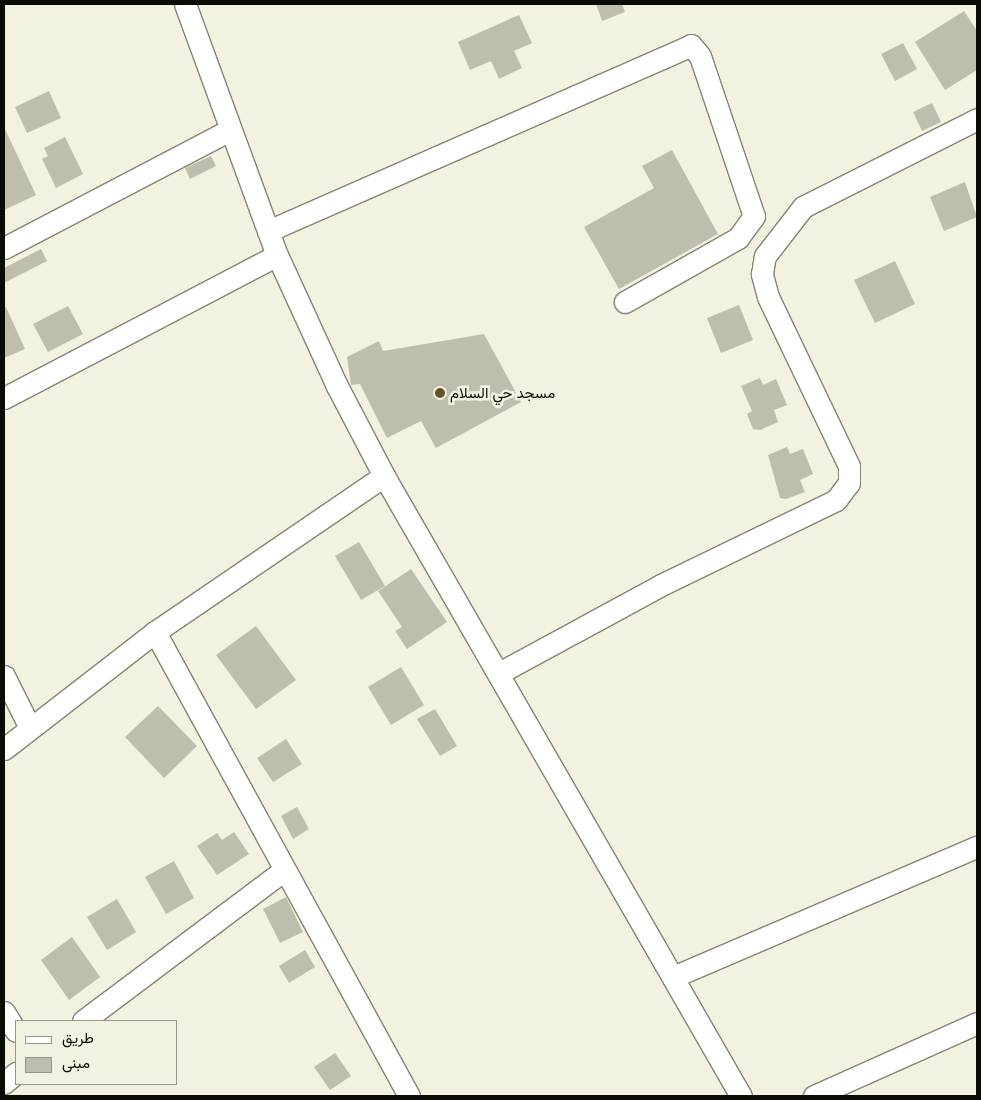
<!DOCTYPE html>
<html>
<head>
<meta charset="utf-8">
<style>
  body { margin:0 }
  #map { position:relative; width:981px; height:1100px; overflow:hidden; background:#f3f2e0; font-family:Quicksand,Vazirmatn,sans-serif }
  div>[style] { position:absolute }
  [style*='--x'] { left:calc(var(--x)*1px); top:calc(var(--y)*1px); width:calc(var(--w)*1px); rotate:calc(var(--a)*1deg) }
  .building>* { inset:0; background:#bfbdac }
  .roads { filter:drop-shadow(1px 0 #858373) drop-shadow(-1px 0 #858373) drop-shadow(0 1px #858373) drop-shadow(0 -1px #858373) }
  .minor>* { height:21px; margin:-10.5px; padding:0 10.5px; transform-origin:10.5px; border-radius:10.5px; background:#fff }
  .dots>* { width:14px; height:14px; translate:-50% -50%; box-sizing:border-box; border:2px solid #f3f2e0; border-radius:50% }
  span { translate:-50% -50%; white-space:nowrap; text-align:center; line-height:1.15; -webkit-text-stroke:5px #f3f2e0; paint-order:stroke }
  .poi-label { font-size:15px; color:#0c0c06 }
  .left { translate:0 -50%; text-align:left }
  .frame { position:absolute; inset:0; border:5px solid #0c0c06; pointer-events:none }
  .legend { position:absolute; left:15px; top:1020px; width:162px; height:65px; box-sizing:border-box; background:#f3f2e0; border:1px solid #979689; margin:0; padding:6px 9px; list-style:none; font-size:15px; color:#0c0c06 }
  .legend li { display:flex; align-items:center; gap:10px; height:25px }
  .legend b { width:25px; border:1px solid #979689 }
</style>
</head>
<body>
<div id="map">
  <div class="building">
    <i style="clip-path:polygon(596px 4px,622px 4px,625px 12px,602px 21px)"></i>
    <i style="clip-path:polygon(964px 11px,977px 31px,977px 70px,945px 90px,915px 42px)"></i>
    <i style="clip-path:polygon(519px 15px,532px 43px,514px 51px,522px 68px,499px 79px,491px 61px,470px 70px,458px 42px)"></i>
    <i style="clip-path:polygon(903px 43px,917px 69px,895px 81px,881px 54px)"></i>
    <i style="clip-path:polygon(49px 91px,61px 118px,27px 133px,15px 107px)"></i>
    <i style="clip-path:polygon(932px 103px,941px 122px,922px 131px,913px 112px)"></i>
    <i style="clip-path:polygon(4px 127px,36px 195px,4px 210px)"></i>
    <i style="clip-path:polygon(65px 137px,83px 174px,56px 188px,42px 159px,48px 156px,44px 148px)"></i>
    <i style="clip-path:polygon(672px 150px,718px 234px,619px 289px,584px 227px,654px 188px,642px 166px)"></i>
    <i style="clip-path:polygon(211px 156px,216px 166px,190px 179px,185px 168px)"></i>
    <i style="clip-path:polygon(965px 182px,977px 217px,944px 231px,930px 197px)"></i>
    <i style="clip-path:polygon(41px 249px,47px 261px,4px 283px,4px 268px)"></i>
    <i style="clip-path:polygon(895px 261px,915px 304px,875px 323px,854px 280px)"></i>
    <i style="clip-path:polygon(739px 305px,753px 340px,721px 353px,707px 318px)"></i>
    <i style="clip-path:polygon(68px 306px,83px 334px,48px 352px,33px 324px)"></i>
    <i style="clip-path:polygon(6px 307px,25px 349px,4px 358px,4px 308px)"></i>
    <i style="clip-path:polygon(484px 334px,521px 402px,436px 448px,421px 421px,387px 438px,360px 384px,351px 385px,347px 357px,379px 341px,383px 351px)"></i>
    <i style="clip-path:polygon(760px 378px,763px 385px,776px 379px,787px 405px,774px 410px,778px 422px,760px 430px,753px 429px,747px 414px,752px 411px,741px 386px)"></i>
    <i style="clip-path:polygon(787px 447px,790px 454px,803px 449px,813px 474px,800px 480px,805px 492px,786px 499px,780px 498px,768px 455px)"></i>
    <i style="clip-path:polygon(359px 542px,385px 586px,361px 600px,335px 556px)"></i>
    <i style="clip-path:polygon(411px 569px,447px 622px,407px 649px,395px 631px,402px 627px,378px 591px)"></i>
    <i style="clip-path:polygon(256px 626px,296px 680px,256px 709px,216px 655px)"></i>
    <i style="clip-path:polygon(401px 667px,424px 705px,391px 725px,368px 687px)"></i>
    <i style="clip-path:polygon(158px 706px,197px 746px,164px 778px,125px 737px)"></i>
    <i style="clip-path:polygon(435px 709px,457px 746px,440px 756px,417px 719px)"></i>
    <i style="clip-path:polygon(286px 739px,302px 764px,273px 782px,257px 758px)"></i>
    <i style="clip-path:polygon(297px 807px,309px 829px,293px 839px,281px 816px)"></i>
    <i style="clip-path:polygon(234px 832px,249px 854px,217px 875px,197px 846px,217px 833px,222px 840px)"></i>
    <i style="clip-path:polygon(174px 861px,194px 898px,166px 914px,145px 877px)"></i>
    <i style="clip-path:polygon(286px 897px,303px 932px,280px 943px,263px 909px)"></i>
    <i style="clip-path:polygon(117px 899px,136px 932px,107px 950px,87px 917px)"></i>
    <i style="clip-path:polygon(72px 937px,100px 977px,69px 1000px,41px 960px)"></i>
    <i style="clip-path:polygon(305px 950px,315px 967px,289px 983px,279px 966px)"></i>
    <i style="clip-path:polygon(335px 1053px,351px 1076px,330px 1090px,314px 1067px)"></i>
  </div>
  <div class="roads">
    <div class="minor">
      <i style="--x:185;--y:4;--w:267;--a:69.9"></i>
      <i style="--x:277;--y:255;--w:144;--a:65.4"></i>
      <i style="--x:337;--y:386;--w:102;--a:62.4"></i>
      <i style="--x:384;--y:476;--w:715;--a:60.07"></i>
      <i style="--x:268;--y:231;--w:462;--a:-23.7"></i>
      <i style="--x:691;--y:45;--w:14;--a:51"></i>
      <i style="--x:700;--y:56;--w:169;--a:71.4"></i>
      <i style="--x:754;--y:216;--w:27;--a:126"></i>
      <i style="--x:738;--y:238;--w:130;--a:150.5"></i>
      <i style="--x:4;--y:248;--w:255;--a:-27.6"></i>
      <i style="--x:4;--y:398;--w:308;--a:-27.6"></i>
      <i style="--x:155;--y:632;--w:529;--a:61.3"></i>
      <i style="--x:499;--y:673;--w:184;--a:-28.5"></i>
      <i style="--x:661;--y:585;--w:195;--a:-25.9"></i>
      <i style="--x:836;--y:500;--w:21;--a:-53"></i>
      <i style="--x:849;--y:483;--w:17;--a:-90"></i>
      <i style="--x:849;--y:466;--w:187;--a:-115.6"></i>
      <i style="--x:768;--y:297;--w:24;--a:-105"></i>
      <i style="--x:762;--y:274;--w:18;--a:-81"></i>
      <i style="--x:765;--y:256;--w:62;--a:-52.2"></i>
      <i style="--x:803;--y:207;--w:195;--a:-26.8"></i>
      <i style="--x:4;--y:676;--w:56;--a:63.4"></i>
      <i style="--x:4;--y:749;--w:191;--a:-37.8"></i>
      <i style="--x:155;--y:632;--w:277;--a:-34.3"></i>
      <i style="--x:673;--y:977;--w:331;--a:-23.2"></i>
      <i style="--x:4;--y:1012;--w:22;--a:58"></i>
      <i style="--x:83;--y:1021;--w:251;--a:-36.9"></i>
      <i style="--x:4;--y:1083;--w:16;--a:-40"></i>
      <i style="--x:814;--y:1096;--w:179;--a:-24.1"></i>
    </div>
  </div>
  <div class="dots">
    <i style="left:440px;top:393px;background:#5e5824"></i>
  </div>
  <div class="poi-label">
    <span class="left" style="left:450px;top:393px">مسجد حي السلام</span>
  </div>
  <div class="frame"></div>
  <ul class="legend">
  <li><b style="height:6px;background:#fff"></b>طريق</li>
  <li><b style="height:14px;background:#bfbdac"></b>مبنى</li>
  </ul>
</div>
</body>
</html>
